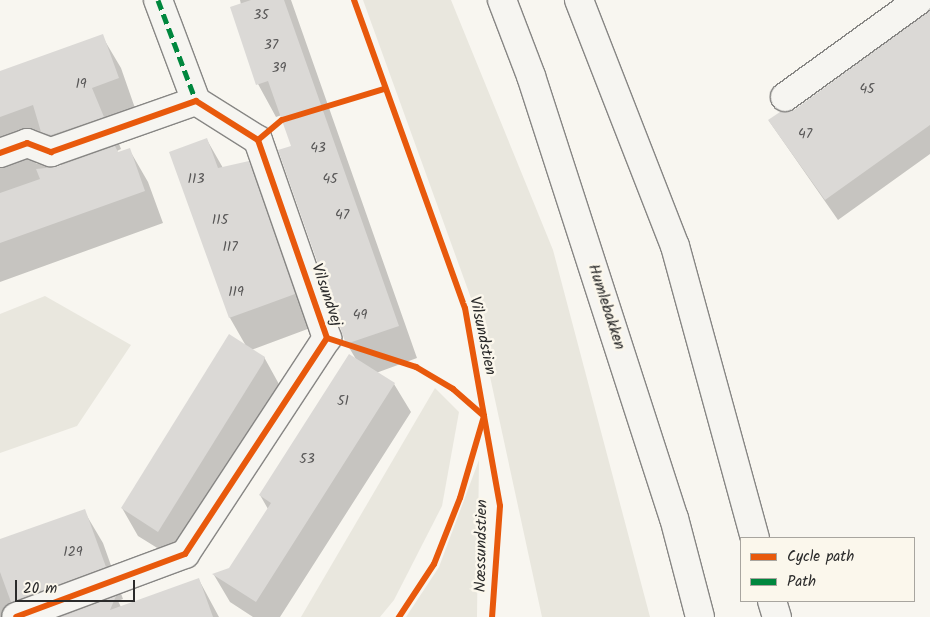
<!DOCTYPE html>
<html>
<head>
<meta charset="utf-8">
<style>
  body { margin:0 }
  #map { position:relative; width:930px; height:617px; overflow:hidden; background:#f8f6f0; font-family:Kalam,sans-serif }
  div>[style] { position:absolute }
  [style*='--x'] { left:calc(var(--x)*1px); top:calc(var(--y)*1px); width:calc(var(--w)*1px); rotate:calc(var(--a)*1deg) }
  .green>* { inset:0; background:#e9e7de }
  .shadow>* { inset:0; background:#0003 }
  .building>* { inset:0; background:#dbd9d6 }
  .roads { filter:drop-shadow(1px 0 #878684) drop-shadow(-1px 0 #878684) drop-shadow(0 1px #878684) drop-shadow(0 -1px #878684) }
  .minor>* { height:28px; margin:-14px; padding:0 14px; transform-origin:14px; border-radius:14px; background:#f6f5f1 }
  .quiet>* { height:5px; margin-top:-2.5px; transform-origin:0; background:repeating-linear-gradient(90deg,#00873e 0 10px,transparent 0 15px) }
  .cycleway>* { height:6px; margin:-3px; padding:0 3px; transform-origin:3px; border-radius:3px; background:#e8590c }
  span { translate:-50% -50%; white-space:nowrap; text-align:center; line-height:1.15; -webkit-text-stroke:5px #fbf7ec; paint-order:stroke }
  .number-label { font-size:14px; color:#575656 }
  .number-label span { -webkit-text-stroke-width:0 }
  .street-label { font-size:16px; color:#2b2b2b }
  .legend { position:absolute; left:740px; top:537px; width:175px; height:65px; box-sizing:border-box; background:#fbf7ec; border:1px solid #a8a59f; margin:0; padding:6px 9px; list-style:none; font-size:15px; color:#2b2b2b }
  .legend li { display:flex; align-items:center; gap:10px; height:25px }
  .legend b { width:25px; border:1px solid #a8a59f }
  .scale { position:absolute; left:15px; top:580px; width:120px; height:22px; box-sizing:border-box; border:2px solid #2b2b2b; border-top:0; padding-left:6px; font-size:15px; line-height:18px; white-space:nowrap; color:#2b2b2b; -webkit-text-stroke:4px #fbf7ec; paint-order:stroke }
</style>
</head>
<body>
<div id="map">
  <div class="green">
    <i style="clip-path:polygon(363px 0,451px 0,553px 250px,650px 617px,542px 617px,476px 312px)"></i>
    <i style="clip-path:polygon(45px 296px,131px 345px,77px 426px,0 453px,0 314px)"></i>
    <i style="clip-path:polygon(435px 388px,459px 412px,442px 506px,394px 600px,380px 617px,301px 617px)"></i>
    <i style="clip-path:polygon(479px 460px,477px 617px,406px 617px,439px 567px)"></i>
  </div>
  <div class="shadow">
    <i style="clip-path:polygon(240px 0,291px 0,417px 358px,376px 373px,394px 384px,411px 412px,280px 617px,253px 617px,230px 602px,214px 575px,230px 569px,268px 509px,260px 495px,357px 361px,347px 344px,280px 151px,293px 147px,282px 115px,276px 117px,258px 84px)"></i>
    <i style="clip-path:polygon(930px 12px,930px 154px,838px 220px,769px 121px,795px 111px)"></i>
    <i style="clip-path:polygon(evenodd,102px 36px,121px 68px,136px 111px,110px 120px,121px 149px,117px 151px,118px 154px,129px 149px,148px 182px,163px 223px,0 282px,0 72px,102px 36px,41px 160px,63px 166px,56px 168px,35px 163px,41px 160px)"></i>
    <i style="clip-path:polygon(207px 140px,223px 168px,248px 162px,267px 195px,313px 327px,251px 350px,264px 357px,280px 386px,175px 559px,138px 536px,122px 508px,246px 346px,230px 318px,171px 153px)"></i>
    <i style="clip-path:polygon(84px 511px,103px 543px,123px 599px,118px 601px,121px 607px,199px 580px,219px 617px,0 617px,0 541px)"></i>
  </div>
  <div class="building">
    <i style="clip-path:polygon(251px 0,284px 0,399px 326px,346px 344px,278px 150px,291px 146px,268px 81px,256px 85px,230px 7px)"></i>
    <i style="clip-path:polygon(930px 10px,930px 125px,825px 200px,768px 120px,780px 112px,794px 110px)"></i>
    <i style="clip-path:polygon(103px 34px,119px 78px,92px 88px,104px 117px,51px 135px,41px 132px,33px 105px,0 117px,0 71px)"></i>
    <i style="clip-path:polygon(207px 138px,218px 168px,249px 161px,295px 294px,229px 318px,169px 152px)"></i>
    <i style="clip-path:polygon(115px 146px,118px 152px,130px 148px,145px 191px,0 243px,0 193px,40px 179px,36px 169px,56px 167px)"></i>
    <i style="clip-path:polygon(229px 334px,265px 357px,263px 363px,158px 532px,121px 508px)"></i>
    <i style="clip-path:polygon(349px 354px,395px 383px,256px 602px,212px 574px,229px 568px,271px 503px,259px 495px)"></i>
    <i style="clip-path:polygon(85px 509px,106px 567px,11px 602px,0 572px,0 539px)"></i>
    <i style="clip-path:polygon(199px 578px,213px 617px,61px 617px,116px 596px,110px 610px)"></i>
  </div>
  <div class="roads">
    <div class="minor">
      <i style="--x:158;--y:0;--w:108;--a:69.4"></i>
      <i style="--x:502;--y:0;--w:81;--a:69.1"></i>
      <i style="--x:531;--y:76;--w:465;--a:72.1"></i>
      <i style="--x:674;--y:518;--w:102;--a:75.3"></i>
      <i style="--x:579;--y:0;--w:264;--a:68.7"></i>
      <i style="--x:675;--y:246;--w:303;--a:74.7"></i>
      <i style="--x:785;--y:97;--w:165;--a:-35.9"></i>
      <i style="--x:0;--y:153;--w:29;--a:-20"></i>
      <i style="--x:27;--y:143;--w:26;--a:21"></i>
      <i style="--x:51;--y:152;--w:154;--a:-19.4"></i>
      <i style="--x:196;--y:101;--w:73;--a:32.2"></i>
      <i style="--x:258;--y:140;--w:210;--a:70.8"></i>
      <i style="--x:327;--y:338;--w:258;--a:123.3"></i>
      <i style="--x:185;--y:554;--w:180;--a:159.6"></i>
      <i style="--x:772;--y:601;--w:17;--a:73"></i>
    </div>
  </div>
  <div class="quiet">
    <i style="--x:158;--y:0;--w:108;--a:69.4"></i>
  </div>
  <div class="cycleway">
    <i style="--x:354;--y:0;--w:327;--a:70.2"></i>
    <i style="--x:465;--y:308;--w:110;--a:80"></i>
    <i style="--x:484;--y:416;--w:85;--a:106.3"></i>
    <i style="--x:460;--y:498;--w:71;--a:111.5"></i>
    <i style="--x:434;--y:564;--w:64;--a:123.4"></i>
    <i style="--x:258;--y:140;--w:31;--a:-40"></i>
    <i style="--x:282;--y:120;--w:107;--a:-16.9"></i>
    <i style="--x:0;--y:153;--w:29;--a:-20"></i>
    <i style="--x:27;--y:143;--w:26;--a:21"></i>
    <i style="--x:51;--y:152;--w:154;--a:-19.4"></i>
    <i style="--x:196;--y:101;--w:73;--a:32.2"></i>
    <i style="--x:258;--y:140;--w:210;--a:70.8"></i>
    <i style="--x:327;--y:338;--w:258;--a:123.3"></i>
    <i style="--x:185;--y:554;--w:180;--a:159.6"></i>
    <i style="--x:327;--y:338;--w:94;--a:18"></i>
    <i style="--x:416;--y:367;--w:43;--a:30.7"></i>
    <i style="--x:453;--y:389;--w:41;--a:41.1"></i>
    <i style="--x:484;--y:416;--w:91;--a:79.9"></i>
    <i style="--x:500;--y:506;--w:111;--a:94.1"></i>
  </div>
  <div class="number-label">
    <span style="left:261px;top:15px">35</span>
    <span style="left:271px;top:45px">37</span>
    <span style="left:279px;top:68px">39</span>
    <span style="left:81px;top:84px">19</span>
    <span style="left:867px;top:89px">45</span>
    <span style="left:805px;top:134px">47</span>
    <span style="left:318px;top:148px">43</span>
    <span style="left:196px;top:179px">113</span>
    <span style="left:330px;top:179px">45</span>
    <span style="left:342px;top:215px">47</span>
    <span style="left:220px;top:220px">115</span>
    <span style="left:230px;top:247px">117</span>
    <span style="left:236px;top:292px">119</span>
    <span style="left:360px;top:315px">49</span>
    <span style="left:343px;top:401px">51</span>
    <span style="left:307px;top:459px">53</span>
    <span style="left:73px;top:552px">129</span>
  </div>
  <div class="street-label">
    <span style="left:326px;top:295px;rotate:71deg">Vilsundvej</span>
    <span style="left:606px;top:307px;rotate:72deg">Humlebakken</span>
    <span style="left:482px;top:336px;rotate:78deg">Vilsundstien</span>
    <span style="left:482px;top:546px;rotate:-89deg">Næssundstien</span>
  </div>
  <ul class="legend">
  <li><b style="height:6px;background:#e8590c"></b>Cycle path</li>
  <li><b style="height:6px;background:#00873e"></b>Path</li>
  </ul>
  <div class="scale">20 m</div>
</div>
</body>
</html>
